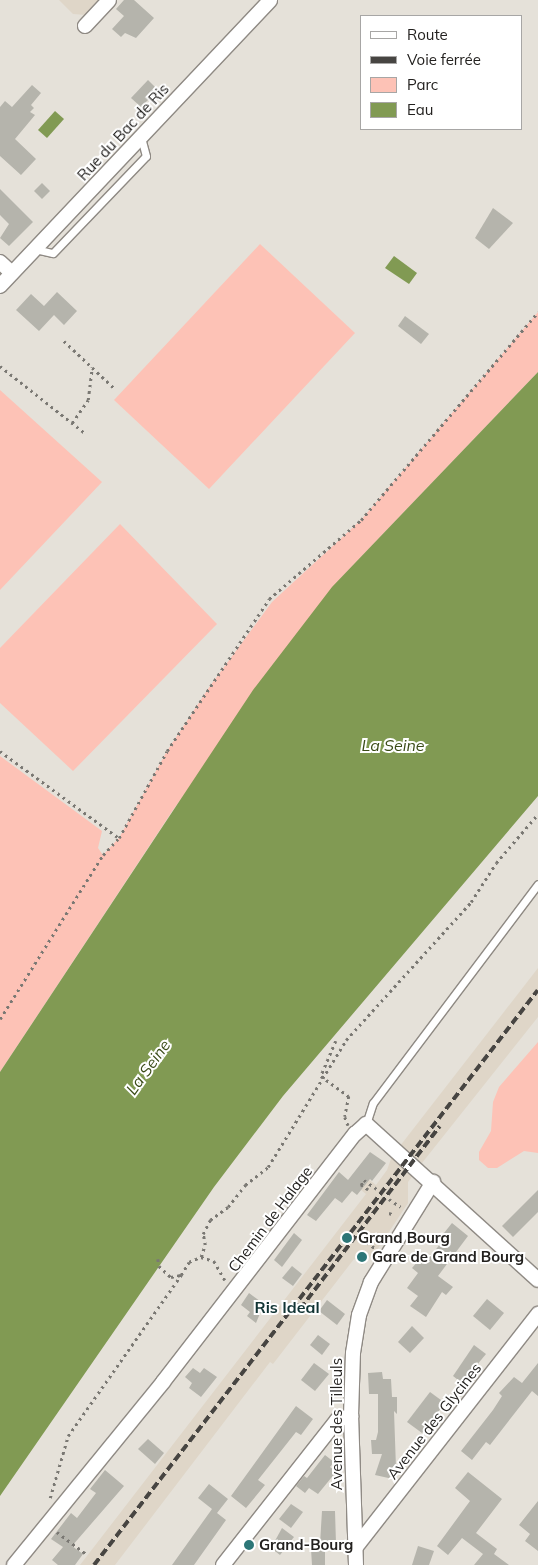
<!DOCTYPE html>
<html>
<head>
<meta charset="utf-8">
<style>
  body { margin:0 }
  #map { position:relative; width:538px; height:1565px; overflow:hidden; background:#e5e1d9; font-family:Mulish,sans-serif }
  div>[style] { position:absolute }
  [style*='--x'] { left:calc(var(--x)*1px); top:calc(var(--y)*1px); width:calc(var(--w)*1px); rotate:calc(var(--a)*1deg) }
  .built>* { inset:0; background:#dfd6c8 }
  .green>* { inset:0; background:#fdc2b6 }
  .water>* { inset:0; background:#819a53 }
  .building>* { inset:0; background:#b5b4ac }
  .path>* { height:2.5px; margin-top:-1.25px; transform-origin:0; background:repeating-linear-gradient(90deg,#7a7873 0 2.5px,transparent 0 6.5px) }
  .roads { filter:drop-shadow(1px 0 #8f8a84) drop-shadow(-1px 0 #8f8a84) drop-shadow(0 1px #8f8a84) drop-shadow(0 -1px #8f8a84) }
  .lane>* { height:7px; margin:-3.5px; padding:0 3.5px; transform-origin:3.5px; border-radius:3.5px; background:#fff }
  .street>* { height:14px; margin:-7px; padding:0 7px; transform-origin:7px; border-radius:7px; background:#fff }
  .rail>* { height:4px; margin-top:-2px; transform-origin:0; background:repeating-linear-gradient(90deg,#474542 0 8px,transparent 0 12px) }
  .dots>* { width:14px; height:14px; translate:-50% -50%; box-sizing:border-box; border:2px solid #fff; border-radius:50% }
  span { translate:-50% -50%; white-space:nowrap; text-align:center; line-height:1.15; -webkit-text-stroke:4px #fff; paint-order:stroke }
  .street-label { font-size:15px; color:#23211f }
  .poi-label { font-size:15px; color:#23211f; font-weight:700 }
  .left { translate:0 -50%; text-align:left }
  .water-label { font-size:16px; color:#3b4c18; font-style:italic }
  .neighbourhood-label { font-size:16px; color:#113434; font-weight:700 }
  .legend { position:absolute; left:360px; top:15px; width:162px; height:115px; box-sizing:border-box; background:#fff; border:1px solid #a7a6a5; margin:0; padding:6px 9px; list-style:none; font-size:15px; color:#23211f }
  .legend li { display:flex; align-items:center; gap:10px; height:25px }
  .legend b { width:25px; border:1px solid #a7a6a5 }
</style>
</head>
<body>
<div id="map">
  <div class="built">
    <i style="clip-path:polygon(59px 0,102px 0,86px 15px,73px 14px)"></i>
    <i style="clip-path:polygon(538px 968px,538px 1017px,422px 1163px,400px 1146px)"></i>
    <i style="clip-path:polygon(392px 1156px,414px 1174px,408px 1182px,408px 1203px,377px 1250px,362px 1265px,354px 1259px,273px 1364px,270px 1362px,115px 1565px,80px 1565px,366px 1194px,355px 1185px,363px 1175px,376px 1185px,387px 1170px)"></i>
  </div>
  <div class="green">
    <i style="clip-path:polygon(260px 244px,355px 333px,209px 489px,114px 400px)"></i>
    <i style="clip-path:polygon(538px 312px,538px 372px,340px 579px,173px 810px,0 1072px,0 756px,102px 831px,98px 848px,103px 855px,119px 838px,167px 751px,210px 686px,272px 602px,361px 520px)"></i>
    <i style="clip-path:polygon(0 390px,102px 482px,0 590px)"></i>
    <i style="clip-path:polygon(120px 524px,217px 624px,73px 771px,0 703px,0 648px)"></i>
    <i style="clip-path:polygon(538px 1042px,538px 1153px,524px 1151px,497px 1168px,488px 1168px,479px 1160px,479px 1152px,491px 1131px,493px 1102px,499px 1087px)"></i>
  </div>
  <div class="water">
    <i style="clip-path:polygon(55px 111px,64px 119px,47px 138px,38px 130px)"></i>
    <i style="clip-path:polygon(394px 256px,417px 273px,409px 284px,385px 268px)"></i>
    <i style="clip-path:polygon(538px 372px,538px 796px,283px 1096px,214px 1187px,0 1496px,0 1072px,253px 690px,332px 587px)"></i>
  </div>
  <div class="building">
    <i style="clip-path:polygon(124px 0,134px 0,154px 18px,136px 38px,125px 33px,121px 37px,112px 29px,124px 16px,116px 9px)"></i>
    <i style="clip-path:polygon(148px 80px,158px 90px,141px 107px,131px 98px)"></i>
    <i style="clip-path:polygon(32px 85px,41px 93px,31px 105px,34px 108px,30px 112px,35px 115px,15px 139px,36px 159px,21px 175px,0 156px,0 107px,5px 101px,12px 107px)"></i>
    <i style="clip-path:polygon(42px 183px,50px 191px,42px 199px,34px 191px)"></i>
    <i style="clip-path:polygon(0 189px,33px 222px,9px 246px,0 238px,9px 224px,0 215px)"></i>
    <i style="clip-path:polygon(493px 208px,513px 223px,489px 249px,475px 238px)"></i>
    <i style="clip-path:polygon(57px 292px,77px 311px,64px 325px,54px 315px,39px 331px,16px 310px,31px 294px,44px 306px)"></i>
    <i style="clip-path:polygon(405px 316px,429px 334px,421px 344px,398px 326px)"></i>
    <i style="clip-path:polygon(370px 1152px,386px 1163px,372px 1181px,370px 1179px,357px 1195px,352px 1191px,342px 1203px,335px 1198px,316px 1221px,307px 1215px,339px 1172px,348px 1180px)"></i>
    <i style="clip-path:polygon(538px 1190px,538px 1212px,513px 1237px,502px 1226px)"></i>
    <i style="clip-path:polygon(452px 1223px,468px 1236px,438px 1276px,453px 1287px,446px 1295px,442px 1292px,426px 1317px,410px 1306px,418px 1296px,407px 1288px,418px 1273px,412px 1268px,425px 1253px,430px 1257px,447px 1235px,444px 1233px)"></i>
    <i style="clip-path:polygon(294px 1233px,302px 1240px,282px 1267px,274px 1260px)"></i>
    <i style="clip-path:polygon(292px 1266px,302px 1274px,293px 1286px,282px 1278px)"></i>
    <i style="clip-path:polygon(249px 1293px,264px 1304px,256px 1323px,247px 1316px,250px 1312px,241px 1305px)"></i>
    <i style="clip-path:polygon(487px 1299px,504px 1313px,490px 1330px,473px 1316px)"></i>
    <i style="clip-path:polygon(327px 1300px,345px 1314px,337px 1325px,319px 1311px)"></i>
    <i style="clip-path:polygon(412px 1326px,424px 1338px,410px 1353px,398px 1342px)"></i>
    <i style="clip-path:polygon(318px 1335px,330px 1344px,322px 1355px,310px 1345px)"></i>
    <i style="clip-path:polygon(474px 1345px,486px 1354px,462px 1383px,453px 1376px)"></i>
    <i style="clip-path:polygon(314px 1363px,329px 1374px,315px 1391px,301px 1380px)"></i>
    <i style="clip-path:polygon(538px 1363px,538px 1396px,532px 1391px,490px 1445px,486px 1442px,472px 1460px,461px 1451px,493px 1410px,502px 1396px,499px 1393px,514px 1377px,522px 1383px)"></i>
    <i style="clip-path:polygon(193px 1368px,200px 1373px,204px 1368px,217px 1377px,201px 1397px,189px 1388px,192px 1383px,185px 1377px)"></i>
    <i style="clip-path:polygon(382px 1372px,383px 1379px,391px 1379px,392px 1397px,397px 1397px,397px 1414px,394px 1411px,396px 1468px,393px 1479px,375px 1475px,382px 1454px,372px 1454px,371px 1440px,376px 1440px,378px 1432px,378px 1394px,369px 1394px,368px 1373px)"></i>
    <i style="clip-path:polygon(430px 1392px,445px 1403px,422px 1433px,407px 1422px)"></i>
    <i style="clip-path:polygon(296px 1406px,313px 1419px,301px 1435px,296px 1432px,258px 1480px,265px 1485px,246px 1508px,231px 1496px)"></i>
    <i style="clip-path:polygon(148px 1439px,164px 1453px,155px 1464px,138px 1449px)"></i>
    <i style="clip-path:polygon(325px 1455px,334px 1462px,330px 1467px,336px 1472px,318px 1494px,309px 1488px,305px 1493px,296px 1486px,304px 1476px,307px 1478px)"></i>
    <i style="clip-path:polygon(105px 1470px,124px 1486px,72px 1546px,83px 1554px,75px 1565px,58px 1565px,52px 1560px,63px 1547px,51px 1539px,71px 1513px,77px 1518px,96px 1493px,90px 1489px)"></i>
    <i style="clip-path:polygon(468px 1472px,502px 1499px,476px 1533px,497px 1549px,494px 1554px,509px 1565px,474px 1565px,483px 1554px,462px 1538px,448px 1555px,437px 1546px,470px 1501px,455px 1488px)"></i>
    <i style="clip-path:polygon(209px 1484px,228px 1499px,217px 1513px,226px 1520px,194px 1565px,172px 1565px,212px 1509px,198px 1498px)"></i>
    <i style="clip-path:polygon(538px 1501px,538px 1551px,525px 1541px,530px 1534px,519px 1525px)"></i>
    <i style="clip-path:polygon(291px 1504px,303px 1512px,291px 1528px,279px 1519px)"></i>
    <i style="clip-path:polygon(322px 1511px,335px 1511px,336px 1544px,320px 1544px)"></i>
    <i style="clip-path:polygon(282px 1528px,294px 1537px,280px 1555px,271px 1548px)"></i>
    <i style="clip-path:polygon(418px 1546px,434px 1551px,429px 1565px,412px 1565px)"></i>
    <i style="clip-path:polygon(311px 1549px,325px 1549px,325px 1565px,312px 1565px)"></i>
  </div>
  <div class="path">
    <i style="--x:64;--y:341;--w:69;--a:43.2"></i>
    <i style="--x:0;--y:366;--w:110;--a:38.3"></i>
    <i style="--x:72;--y:423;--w:28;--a:-55"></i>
    <i style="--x:88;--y:400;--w:33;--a:-83"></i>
    <i style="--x:0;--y:751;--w:147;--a:36.2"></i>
    <i style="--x:0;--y:1019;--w:194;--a:-57.9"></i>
    <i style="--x:103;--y:855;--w:23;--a:-47"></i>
    <i style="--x:119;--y:838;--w:99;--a:-61.1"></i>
    <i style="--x:167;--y:751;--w:183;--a:-56.1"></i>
    <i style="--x:269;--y:599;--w:121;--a:-40.7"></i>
    <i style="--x:361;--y:520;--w:273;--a:-49.6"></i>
    <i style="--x:336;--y:1041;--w:38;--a:113"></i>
    <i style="--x:321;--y:1076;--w:34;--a:36"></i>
    <i style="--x:349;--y:1096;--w:21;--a:101"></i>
    <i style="--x:345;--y:1117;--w:9;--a:69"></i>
    <i style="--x:368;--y:1190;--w:9;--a:-144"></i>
    <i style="--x:361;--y:1185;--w:6;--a:-59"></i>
    <i style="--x:364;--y:1180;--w:16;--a:35"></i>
    <i style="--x:389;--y:1199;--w:14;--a:34"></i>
    <i style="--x:389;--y:1213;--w:6;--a:18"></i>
    <i style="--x:367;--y:1242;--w:11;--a:38"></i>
    <i style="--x:201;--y:1257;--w:13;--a:-72"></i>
    <i style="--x:205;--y:1245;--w:11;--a:-100"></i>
    <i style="--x:203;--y:1234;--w:16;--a:-63"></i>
    <i style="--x:210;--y:1220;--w:22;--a:-36"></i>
    <i style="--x:228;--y:1207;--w:28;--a:-52"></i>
    <i style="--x:245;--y:1185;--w:29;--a:-38"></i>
    <i style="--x:268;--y:1167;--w:149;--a:-58.4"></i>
    <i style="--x:346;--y:1040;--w:186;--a:-47.8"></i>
    <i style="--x:471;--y:902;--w:46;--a:-57.3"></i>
    <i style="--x:496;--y:863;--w:65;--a:-49.4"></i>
    <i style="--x:158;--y:1259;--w:7;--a:82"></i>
    <i style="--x:159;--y:1266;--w:16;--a:43"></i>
    <i style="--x:171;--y:1277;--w:10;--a:-11"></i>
    <i style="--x:181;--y:1275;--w:15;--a:-58"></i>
    <i style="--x:189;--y:1262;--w:13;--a:-23"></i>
    <i style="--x:201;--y:1257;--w:14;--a:17"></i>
    <i style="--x:214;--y:1261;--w:22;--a:60"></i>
    <i style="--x:50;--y:1498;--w:65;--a:-73.8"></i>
    <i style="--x:68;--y:1436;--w:197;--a:-54.9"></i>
    <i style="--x:57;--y:1532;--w:38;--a:37"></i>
  </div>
  <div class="roads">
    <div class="lane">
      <i style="--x:35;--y:249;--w:18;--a:13"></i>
      <i style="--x:53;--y:253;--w:134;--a:-46.2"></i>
      <i style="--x:146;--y:156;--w:20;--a:-105"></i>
      <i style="--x:366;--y:1124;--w:22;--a:-72"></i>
      <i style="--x:373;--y:1103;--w:274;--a:-53"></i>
    </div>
    <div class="street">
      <i style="--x:85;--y:26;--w:35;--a:-47"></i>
      <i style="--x:0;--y:262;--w:16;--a:43"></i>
      <i style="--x:0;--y:286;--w:393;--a:-46.6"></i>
      <i style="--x:356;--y:1547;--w:296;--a:-52"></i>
      <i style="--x:14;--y:1565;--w:236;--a:-50.8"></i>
      <i style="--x:163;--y:1382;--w:314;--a:-52.3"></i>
      <i style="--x:355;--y:1134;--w:15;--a:-42"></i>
      <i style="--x:366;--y:1124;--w:232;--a:42.2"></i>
      <i style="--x:223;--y:1565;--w:184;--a:-51.8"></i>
      <i style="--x:337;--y:1420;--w:15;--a:-16"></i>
      <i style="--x:356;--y:1565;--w:149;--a:-91.9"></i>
      <i style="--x:351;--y:1416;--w:63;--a:-88.2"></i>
      <i style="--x:353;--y:1353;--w:38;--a:-81"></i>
      <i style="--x:359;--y:1315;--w:35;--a:-70"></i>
      <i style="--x:371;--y:1282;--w:118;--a:-58.2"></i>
    </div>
  </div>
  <div class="rail">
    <i style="--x:300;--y:1309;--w:230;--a:-52.6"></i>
    <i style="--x:94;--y:1565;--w:726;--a:-52.33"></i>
  </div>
  <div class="dots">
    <i style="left:347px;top:1238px;background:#2c7677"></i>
    <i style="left:362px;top:1257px;background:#2c7677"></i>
    <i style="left:249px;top:1545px;background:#2c7677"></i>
  </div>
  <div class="street-label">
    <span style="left:123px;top:132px;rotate:-47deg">Rue du Bac de Ris</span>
    <span style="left:270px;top:1219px;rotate:-53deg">Chemin de Halage</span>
    <span style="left:434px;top:1421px;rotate:-52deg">Avenue des Glycines</span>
    <span style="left:337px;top:1424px;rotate:-90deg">Avenue des Tilleuls</span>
  </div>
  <div class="poi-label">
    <span class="left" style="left:358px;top:1238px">Grand Bourg</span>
    <span class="left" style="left:372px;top:1257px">Gare de Grand Bourg</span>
    <span class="left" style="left:259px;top:1545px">Grand-Bourg</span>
  </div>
  <div class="water-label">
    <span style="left:393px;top:745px">La Seine</span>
    <span style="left:148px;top:1067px;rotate:-54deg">La Seine</span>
  </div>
  <div class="neighbourhood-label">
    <span style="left:287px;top:1307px">Ris Ideal</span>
  </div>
  <ul class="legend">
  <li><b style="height:6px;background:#fff"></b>Route</li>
  <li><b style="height:6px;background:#474542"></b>Voie ferrée</li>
  <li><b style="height:14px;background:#fdc2b6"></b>Parc</li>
  <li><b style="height:14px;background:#819a53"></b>Eau</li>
  </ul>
</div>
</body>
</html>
